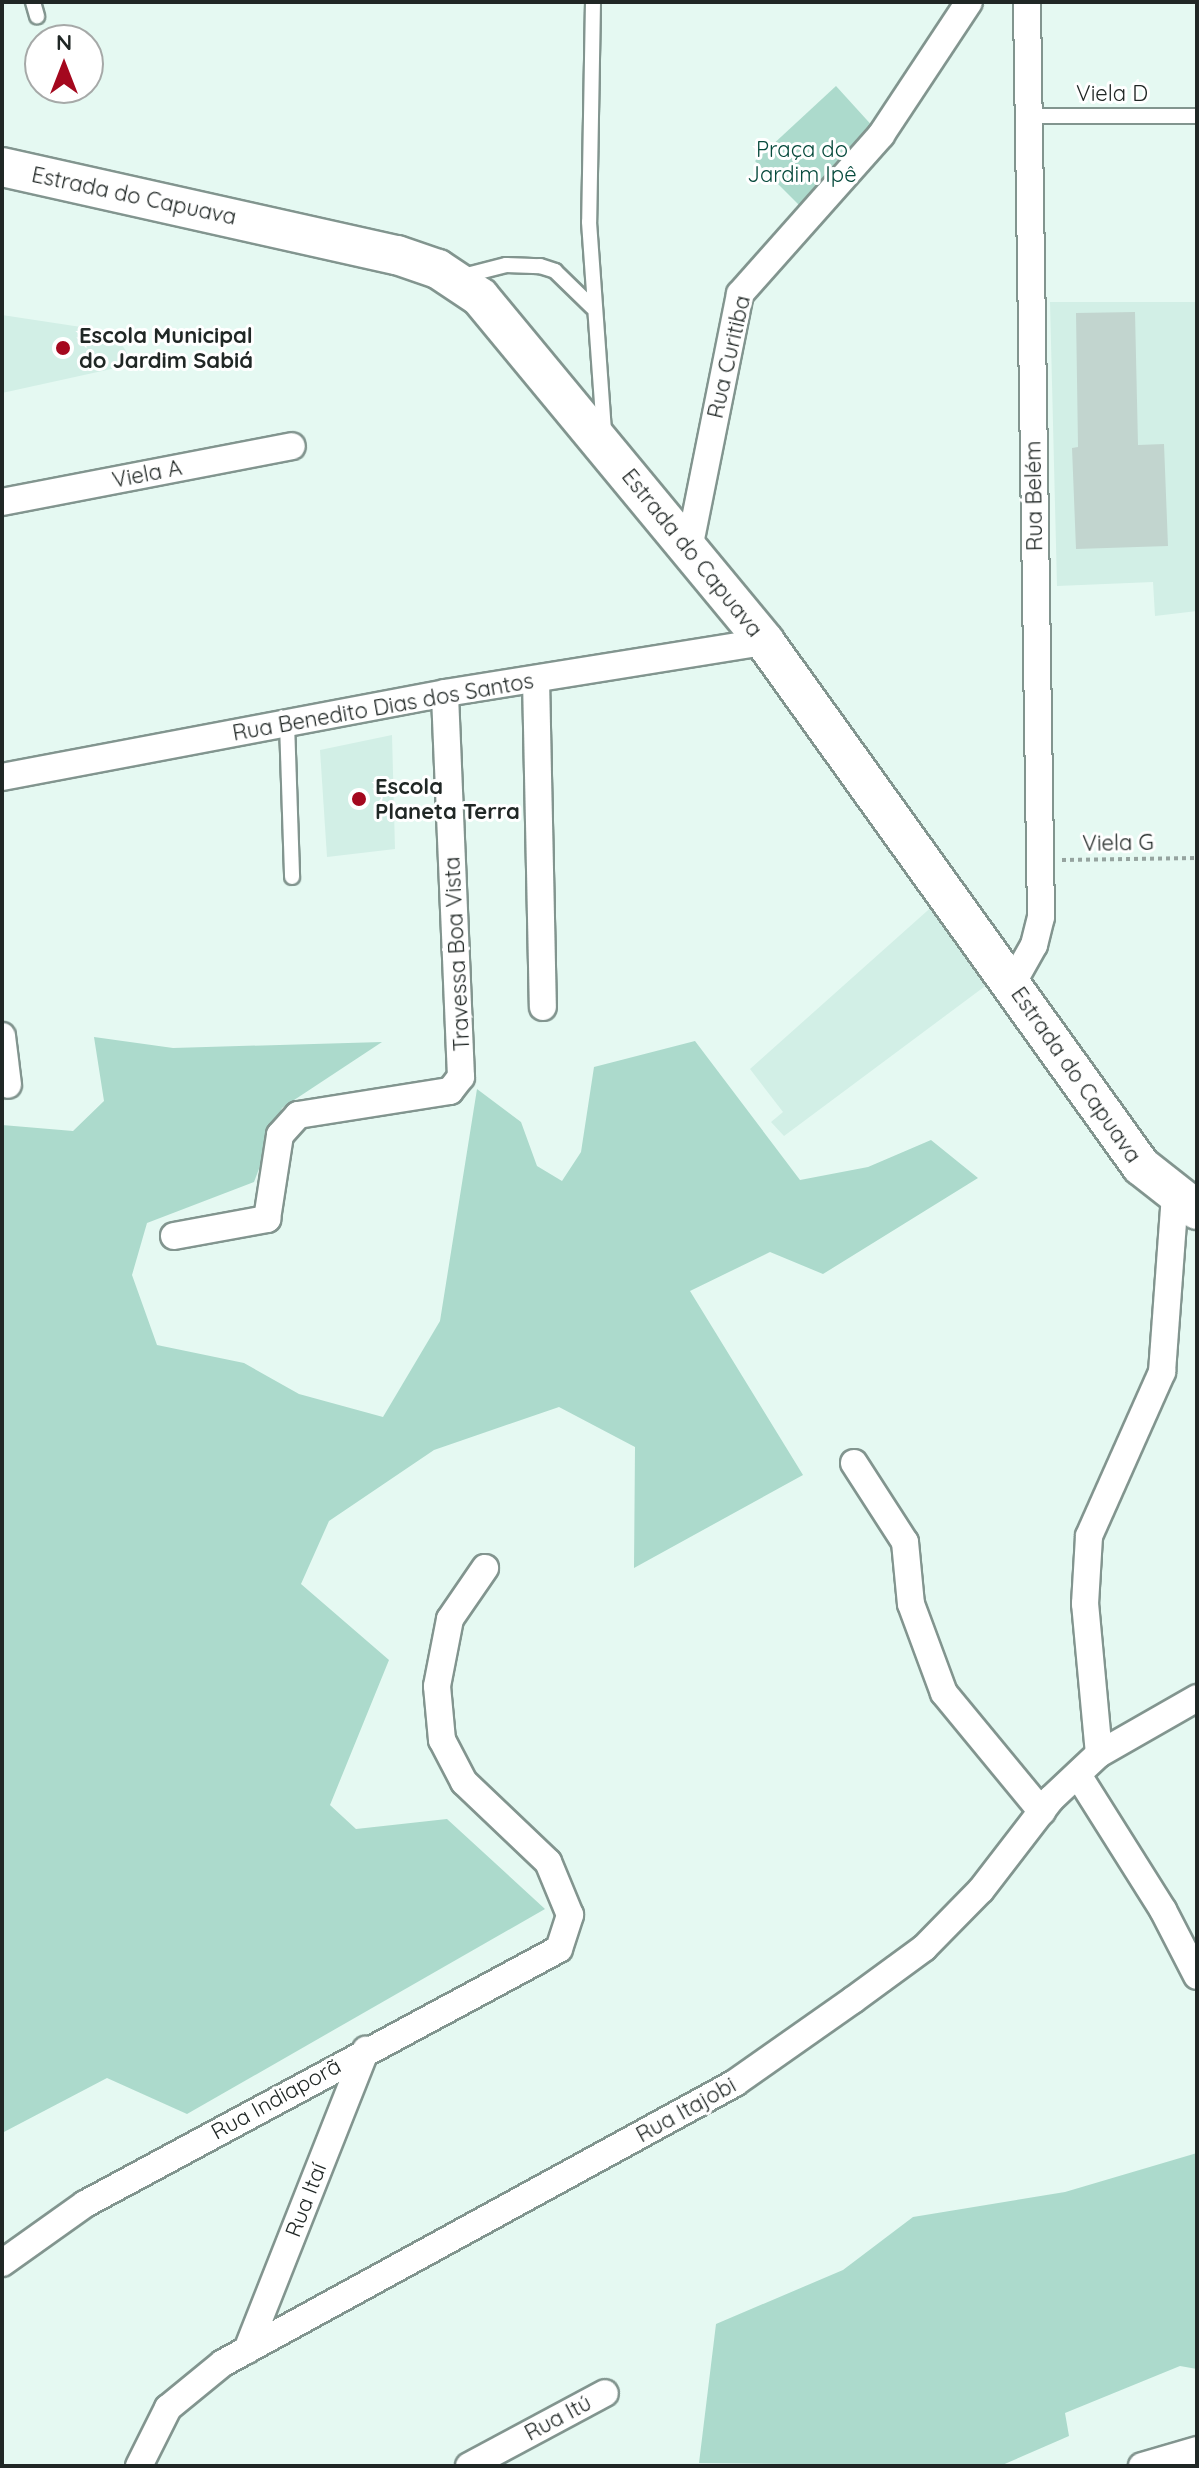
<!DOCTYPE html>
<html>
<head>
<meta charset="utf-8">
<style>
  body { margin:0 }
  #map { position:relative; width:1199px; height:2468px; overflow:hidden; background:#e5f9f2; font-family:Quicksand,sans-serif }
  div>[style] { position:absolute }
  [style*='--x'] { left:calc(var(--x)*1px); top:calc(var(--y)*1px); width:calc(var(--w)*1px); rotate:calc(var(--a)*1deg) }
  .built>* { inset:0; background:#d2efe6 }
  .green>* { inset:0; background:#acdacc }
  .building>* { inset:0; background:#c2d5cf }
  .path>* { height:4px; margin-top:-2px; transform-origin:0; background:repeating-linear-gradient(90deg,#95a39f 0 4px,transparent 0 8px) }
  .roads { filter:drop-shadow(2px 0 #82958f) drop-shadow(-2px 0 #82958f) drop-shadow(0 2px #82958f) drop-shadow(0 -2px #82958f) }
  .lane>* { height:14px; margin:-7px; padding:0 7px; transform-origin:7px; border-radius:7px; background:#fff }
  .street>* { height:26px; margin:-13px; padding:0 13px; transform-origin:13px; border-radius:13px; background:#fff }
  .secondary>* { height:38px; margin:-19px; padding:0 19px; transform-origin:19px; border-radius:19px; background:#fff }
  .dots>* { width:22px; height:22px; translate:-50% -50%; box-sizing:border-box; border:4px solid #fff; border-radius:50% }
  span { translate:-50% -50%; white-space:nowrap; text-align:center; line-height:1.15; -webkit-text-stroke:6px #fff; paint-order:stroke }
  .street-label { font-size:22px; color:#202725 }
  .park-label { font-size:22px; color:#064a3c }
  .poi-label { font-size:22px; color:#202725; font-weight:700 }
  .left { translate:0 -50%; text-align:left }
  .frame { position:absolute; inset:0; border:4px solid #202725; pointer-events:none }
  .north { position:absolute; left:24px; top:24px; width:80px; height:80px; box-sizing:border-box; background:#fff; border:2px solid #a6a9a8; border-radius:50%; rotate:0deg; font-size:22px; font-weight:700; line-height:32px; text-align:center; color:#202725 }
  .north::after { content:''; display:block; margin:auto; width:28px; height:36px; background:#a4081e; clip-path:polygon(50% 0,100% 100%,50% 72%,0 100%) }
</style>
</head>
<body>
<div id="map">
  <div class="built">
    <i style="clip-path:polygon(1050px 302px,1197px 302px,1197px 611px,1155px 616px,1153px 582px,1057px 586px)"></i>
    <i style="clip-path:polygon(2px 315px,114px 332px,134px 364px,2px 393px)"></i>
    <i style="clip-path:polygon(392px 735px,395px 849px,327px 857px,320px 750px)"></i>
    <i style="clip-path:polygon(936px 903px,992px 981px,784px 1136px,771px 1122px,783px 1112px,750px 1069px)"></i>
  </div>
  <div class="green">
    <i style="clip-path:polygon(836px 86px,876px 130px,804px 210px,755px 161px)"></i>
    <i style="clip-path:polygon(94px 1037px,173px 1048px,382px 1042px,282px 1108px,254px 1182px,147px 1223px,132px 1275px,157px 1345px,244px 1363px,299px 1394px,383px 1417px,440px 1321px,477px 1089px,521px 1122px,537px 1166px,562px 1181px,581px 1152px,594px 1067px,695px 1041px,800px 1180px,868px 1167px,931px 1140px,978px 1178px,823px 1274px,770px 1252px,690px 1291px,803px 1475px,634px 1568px,635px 1447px,559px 1407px,434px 1450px,329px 1521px,301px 1584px,389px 1660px,330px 1805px,356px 1829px,447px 1819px,545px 1909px,187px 2114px,107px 2078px,2px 2133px,2px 1125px,73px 1131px,104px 1101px)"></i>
    <i style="clip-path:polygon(1197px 2153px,1197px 2369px,1180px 2366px,1065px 2413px,1069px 2436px,1000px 2466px,699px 2463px,716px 2324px,843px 2270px,913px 2217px,1065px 2192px)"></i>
  </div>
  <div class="building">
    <i style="clip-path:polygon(1135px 312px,1138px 445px,1164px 444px,1168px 546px,1076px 549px,1072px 448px,1078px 447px,1076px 313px)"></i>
  </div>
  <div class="path">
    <i style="--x:1062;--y:860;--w:135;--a:-0.8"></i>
  </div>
  <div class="roads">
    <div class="lane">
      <i style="--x:33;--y:2;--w:15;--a:74"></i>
      <i style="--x:593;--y:2;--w:220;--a:91"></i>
      <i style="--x:589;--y:222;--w:212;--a:85.9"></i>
      <i style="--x:1028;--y:116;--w:169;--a:0"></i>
      <i style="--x:459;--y:277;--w:49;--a:-14.3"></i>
      <i style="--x:506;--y:265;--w:34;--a:2"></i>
      <i style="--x:540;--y:266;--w:16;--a:18"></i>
      <i style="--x:555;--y:271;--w:52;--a:44.2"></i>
      <i style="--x:287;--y:723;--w:154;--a:88.1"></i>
    </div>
    <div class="street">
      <i style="--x:2;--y:502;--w:295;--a:-10.9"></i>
      <i style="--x:689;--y:549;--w:260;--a:-78.7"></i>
      <i style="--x:740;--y:294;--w:213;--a:-48.4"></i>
      <i style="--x:881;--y:135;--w:159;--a:-56.5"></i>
      <i style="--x:536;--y:679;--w:328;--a:88.8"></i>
      <i style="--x:2;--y:777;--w:451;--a:-10.7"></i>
      <i style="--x:445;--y:693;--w:324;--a:-9.1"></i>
      <i style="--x:1012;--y:984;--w:45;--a:-60.6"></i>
      <i style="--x:1034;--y:945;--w:29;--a:-76"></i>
      <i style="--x:1041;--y:917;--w:915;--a:-90.88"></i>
      <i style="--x:2;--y:1036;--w:49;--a:83"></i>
      <i style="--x:174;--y:1236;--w:95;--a:-10.4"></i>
      <i style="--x:267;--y:1219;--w:85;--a:-81.2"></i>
      <i style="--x:280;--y:1135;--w:27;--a:-48"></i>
      <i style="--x:298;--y:1115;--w:154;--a:-9"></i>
      <i style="--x:450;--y:1091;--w:18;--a:-52"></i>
      <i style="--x:461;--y:1077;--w:384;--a:-92.4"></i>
      <i style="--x:854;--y:1463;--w:94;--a:57.2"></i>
      <i style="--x:905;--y:1542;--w:62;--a:84.5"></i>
      <i style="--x:911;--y:1604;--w:95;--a:69.7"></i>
      <i style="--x:944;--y:1693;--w:154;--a:50.5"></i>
      <i style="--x:1099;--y:1754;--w:151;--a:-95.3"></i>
      <i style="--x:1085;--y:1604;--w:68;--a:-86.6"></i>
      <i style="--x:1089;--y:1536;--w:180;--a:-66"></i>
      <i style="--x:1162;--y:1372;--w:176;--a:-85.8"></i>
      <i style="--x:1078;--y:1775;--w:160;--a:57.8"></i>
      <i style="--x:1163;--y:1910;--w:74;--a:62.7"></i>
      <i style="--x:2;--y:2263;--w:102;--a:-35.4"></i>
      <i style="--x:85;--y:2204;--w:538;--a:-28.28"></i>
      <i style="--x:559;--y:1949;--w:36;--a:-72"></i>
      <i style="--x:570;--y:1915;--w:57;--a:-112.5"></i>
      <i style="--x:548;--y:1862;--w:116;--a:-136.4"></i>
      <i style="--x:464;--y:1782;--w:47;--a:-117.6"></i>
      <i style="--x:442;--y:1740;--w:54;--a:-95.3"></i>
      <i style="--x:437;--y:1686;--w:68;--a:-79"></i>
      <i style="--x:450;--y:1619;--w:62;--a:-55.5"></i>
      <i style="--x:247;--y:2350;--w:323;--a:-68.4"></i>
      <i style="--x:139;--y:2466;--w:65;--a:-63.4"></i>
      <i style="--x:168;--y:2408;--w:71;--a:-39.3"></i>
      <i style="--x:223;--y:2363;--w:584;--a:-28.67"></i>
      <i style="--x:735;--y:2083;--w:144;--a:-35.1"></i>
      <i style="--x:853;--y:2000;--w:88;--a:-36.2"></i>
      <i style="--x:924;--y:1948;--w:81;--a:-45.5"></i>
      <i style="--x:981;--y:1890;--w:115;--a:-52.4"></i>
      <i style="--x:1051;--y:1799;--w:66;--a:-43.2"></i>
      <i style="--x:1099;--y:1754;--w:113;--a:-29.7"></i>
      <i style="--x:469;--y:2466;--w:154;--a:-28.2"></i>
      <i style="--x:1142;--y:2466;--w:57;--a:-16.2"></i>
    </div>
    <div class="secondary">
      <i style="--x:2;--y:167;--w:405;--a:12.6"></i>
      <i style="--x:397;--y:255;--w:43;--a:18.9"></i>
      <i style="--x:438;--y:269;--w:50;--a:33.7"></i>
      <i style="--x:480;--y:297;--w:447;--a:50.4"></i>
      <i style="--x:765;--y:642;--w:645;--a:54.34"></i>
      <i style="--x:1141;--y:1166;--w:71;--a:38.2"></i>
    </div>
  </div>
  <div class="dots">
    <i style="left:63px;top:348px;background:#a4081e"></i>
    <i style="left:359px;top:799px;background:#a4081e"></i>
  </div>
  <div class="street-label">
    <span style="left:1112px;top:94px">Viela D</span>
    <span style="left:134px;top:196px;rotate:12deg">Estrada do Capuava</span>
    <span style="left:729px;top:357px;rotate:-77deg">Rua Curitiba</span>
    <span style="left:147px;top:474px;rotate:-11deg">Viela A</span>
    <span style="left:1034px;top:496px;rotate:-91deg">Rua Belém</span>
    <span style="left:692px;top:553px;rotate:51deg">Estrada do Capuava</span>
    <span style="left:383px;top:707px;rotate:-10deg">Rua Benedito Dias dos Santos</span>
    <span style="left:1118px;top:843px;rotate:-1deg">Viela G</span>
    <span style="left:457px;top:954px;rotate:-93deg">Travessa Boa Vista</span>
    <span style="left:1076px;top:1075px;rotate:55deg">Estrada do Capuava</span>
    <span style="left:276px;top:2099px;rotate:-29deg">Rua Indiaporã</span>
    <span style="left:686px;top:2110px;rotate:-29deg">Rua Itajobi</span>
    <span style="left:306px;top:2200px;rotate:-69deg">Rua Itaí</span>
    <span style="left:558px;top:2418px;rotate:-28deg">Rua Itú</span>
  </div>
  <div class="park-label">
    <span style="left:802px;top:162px">Praça do<br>Jardim Ipê</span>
  </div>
  <div class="poi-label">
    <span class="left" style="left:79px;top:348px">Escola Municipal<br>do Jardim Sabiá</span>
    <span class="left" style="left:375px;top:799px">Escola<br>Planeta Terra</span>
  </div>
  <div class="frame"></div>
  <div class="north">N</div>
</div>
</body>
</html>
